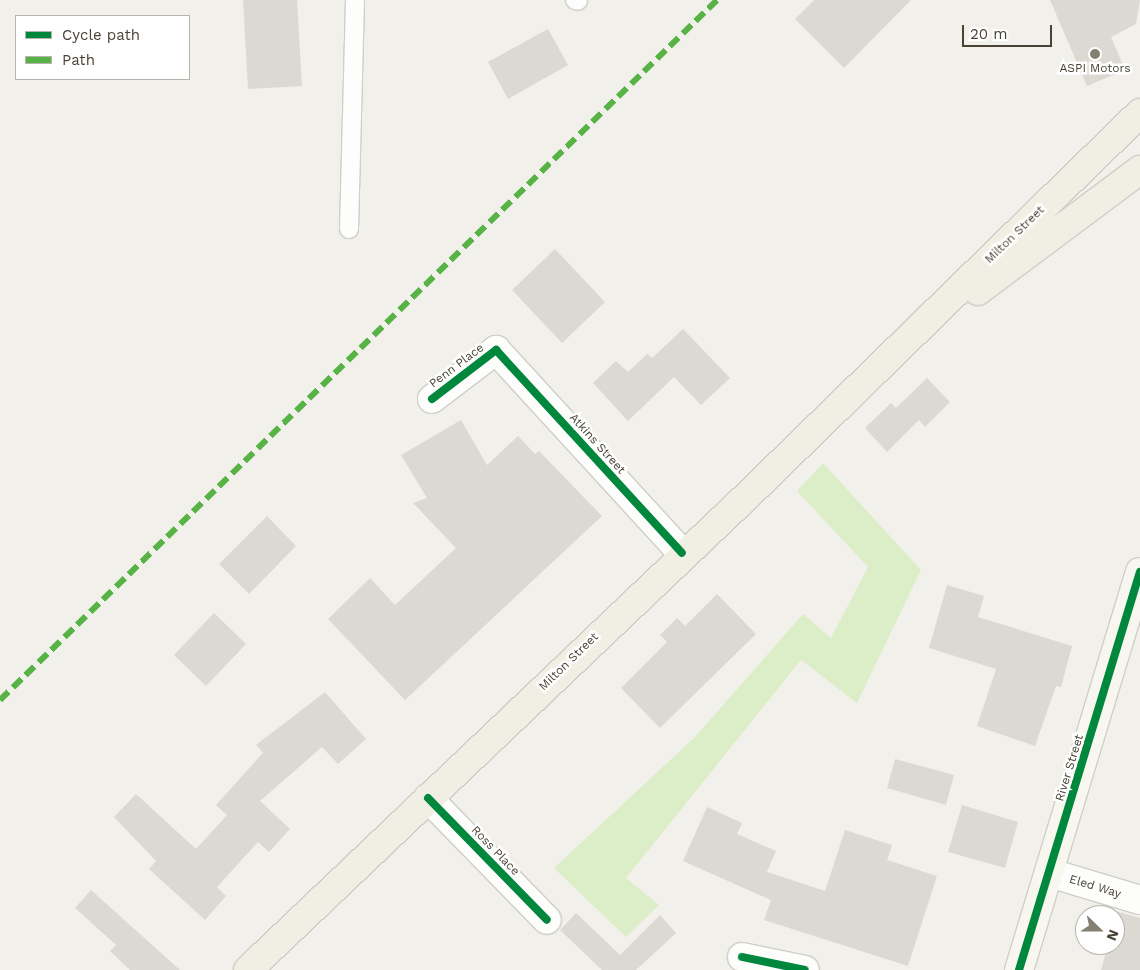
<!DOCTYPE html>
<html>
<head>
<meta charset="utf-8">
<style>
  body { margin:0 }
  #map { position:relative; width:1140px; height:970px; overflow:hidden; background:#f2f0ea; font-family:"Work Sans",sans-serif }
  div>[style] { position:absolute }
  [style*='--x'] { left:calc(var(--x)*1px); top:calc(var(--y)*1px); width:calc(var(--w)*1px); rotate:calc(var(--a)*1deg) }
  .green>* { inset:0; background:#dceec8 }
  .building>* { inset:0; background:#dcd9d3 }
  .roads { filter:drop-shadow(1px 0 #d0cec8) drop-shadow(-1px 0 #d0cec8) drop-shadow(0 1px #d0cec8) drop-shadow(0 -1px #d0cec8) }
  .lane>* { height:18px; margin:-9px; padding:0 9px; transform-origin:9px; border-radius:9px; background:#fdfdfc }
  .street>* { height:28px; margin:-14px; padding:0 14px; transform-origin:14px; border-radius:14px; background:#fdfdfc }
  .secondary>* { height:28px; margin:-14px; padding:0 14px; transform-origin:14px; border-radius:14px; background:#f7f6ef }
  .primary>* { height:28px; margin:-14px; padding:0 14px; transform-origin:14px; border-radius:14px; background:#f1efe4 }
  .quiet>* { height:6px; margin-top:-3px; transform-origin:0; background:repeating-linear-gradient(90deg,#57b346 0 12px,transparent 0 18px) }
  .cycleway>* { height:8px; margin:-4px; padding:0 4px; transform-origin:4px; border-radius:4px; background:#00873e }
  .dots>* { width:14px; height:14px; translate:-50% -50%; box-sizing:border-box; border:2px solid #fff; border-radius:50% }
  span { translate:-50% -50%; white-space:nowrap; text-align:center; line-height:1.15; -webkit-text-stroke:5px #fff; paint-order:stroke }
  .poi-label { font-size:12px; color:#494335 }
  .street-label { font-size:12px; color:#494335 }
  .legend { position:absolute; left:15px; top:15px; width:175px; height:65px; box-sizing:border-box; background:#fff; border:1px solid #b6b4ae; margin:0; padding:6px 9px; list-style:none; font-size:15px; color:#494335 }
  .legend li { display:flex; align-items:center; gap:10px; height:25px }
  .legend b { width:25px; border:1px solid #b6b4ae }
  .north { position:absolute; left:1075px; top:905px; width:50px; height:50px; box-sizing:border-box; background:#fff; border:1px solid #b6b4ae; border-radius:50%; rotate:112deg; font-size:14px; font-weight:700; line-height:20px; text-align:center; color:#494335 }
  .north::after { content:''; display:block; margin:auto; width:18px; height:22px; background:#848074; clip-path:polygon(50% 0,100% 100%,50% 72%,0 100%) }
  .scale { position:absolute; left:962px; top:25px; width:90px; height:22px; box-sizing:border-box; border:2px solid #494335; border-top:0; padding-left:6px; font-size:15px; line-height:18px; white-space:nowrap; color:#494335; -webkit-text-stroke:4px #fff; paint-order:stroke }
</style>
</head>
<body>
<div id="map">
  <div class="green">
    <i style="clip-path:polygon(823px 463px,921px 570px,857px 703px,801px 660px,626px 878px,659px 905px,626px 937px,554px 868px,695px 737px,803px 614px,831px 638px,868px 567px,797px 491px)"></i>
  </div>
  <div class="building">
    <i style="clip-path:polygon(243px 0,297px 0,302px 86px,248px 89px)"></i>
    <i style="clip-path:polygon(814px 0,911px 0,844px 68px,795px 19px)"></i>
    <i style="clip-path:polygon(1050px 0,1140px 0,1136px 24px,1111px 37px,1125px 70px,1087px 86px)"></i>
    <i style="clip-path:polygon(548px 29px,568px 65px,508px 99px,488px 62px)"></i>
    <i style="clip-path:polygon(555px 249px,605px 302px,562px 343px,512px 290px)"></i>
    <i style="clip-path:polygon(683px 329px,730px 378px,701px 405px,674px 377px,628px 421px,593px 383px,616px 361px,628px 372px,647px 354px,652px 358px)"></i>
    <i style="clip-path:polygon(927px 378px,950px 402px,925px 427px,919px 420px,887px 452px,865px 428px,891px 403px,896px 408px)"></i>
    <i style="clip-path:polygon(461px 420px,487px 465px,518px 436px,535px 454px,539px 451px,602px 516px,405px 700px,328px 619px,370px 578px,395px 605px,456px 548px,413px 503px,427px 498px,401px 455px)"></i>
    <i style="clip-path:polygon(267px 516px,296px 546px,249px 594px,219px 564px)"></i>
    <i style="clip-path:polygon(947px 585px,984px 596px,978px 617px,1072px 646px,1061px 687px,1056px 686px,1035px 746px,977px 726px,996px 669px,929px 648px)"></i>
    <i style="clip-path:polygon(717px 594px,756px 634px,660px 728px,621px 688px,667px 642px,660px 635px,677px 618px,685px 626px)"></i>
    <i style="clip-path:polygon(214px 613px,246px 644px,206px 686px,174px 655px)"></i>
    <i style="clip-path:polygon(325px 692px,366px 739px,338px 764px,322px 747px,260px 801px,290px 829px,269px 852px,258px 842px,217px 887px,226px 896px,205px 920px,149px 869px,156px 861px,114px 817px,136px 794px,196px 849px,227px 815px,216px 805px,263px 753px,256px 745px)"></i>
    <i style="clip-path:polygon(895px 759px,954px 775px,946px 805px,887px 788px)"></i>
    <i style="clip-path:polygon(962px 805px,1018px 822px,1005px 868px,948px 852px)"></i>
    <i style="clip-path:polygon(707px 807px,742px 823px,737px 834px,776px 851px,767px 872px,825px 891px,845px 830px,892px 845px,887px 860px,937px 876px,908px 966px,764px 920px,771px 900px,683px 861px)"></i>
    <i style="clip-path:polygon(91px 890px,180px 970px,130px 970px,110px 951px,116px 945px,75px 908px)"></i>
    <i style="clip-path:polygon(1115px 911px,1140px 918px,1140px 970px,1101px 970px,1108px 945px,1115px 945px)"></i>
    <i style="clip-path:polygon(576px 913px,620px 955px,660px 915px,676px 933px,636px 970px,602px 970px,560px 930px)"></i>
  </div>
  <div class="roads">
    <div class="lane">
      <i style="--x:575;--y:0;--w:3;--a:18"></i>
      <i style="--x:349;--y:229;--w:229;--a:-88.5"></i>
    </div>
    <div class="street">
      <i style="--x:432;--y:399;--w:81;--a:-37.4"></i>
      <i style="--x:496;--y:350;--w:275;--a:47.5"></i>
      <i style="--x:428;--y:798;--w:170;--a:45.7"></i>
      <i style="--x:1050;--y:873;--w:94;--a:16.7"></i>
      <i style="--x:742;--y:957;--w:64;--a:11.7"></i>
    </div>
    <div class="secondary">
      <i style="--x:1019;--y:970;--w:416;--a:-73.1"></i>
    </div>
    <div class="primary">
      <i style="--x:978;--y:291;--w:202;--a:-36.8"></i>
      <i style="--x:248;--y:970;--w:691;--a:-43.53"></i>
      <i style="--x:749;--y:494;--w:546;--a:-44.26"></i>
    </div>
  </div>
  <div class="quiet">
    <i style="--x:0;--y:700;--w:1002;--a:-44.31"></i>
  </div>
  <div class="cycleway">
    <i style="--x:432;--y:399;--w:81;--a:-37.4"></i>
    <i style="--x:496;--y:350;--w:275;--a:47.5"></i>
    <i style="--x:428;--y:798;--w:170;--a:45.7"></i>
    <i style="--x:742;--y:957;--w:64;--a:11.7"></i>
    <i style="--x:1019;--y:970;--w:416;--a:-73.1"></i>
  </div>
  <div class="dots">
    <i style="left:1095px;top:54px;background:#848074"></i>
  </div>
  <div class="poi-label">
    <span style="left:1095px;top:69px">ASPI Motors</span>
  </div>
  <div class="street-label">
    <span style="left:1015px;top:235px;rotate:-44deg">Milton Street</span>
    <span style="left:457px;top:366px;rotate:-37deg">Penn Place</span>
    <span style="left:597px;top:444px;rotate:48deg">Atkins Street</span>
    <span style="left:569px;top:662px;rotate:-44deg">Milton Street</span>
    <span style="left:1070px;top:768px;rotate:-73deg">River Street</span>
    <span style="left:495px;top:851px;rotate:46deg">Ross Place</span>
    <span style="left:1095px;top:887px;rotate:17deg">Eled Way</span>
  </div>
  <ul class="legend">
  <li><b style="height:6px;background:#00873e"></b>Cycle path</li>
  <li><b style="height:6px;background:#57b346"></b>Path</li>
  </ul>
  <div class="north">N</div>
  <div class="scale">20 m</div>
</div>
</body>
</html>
